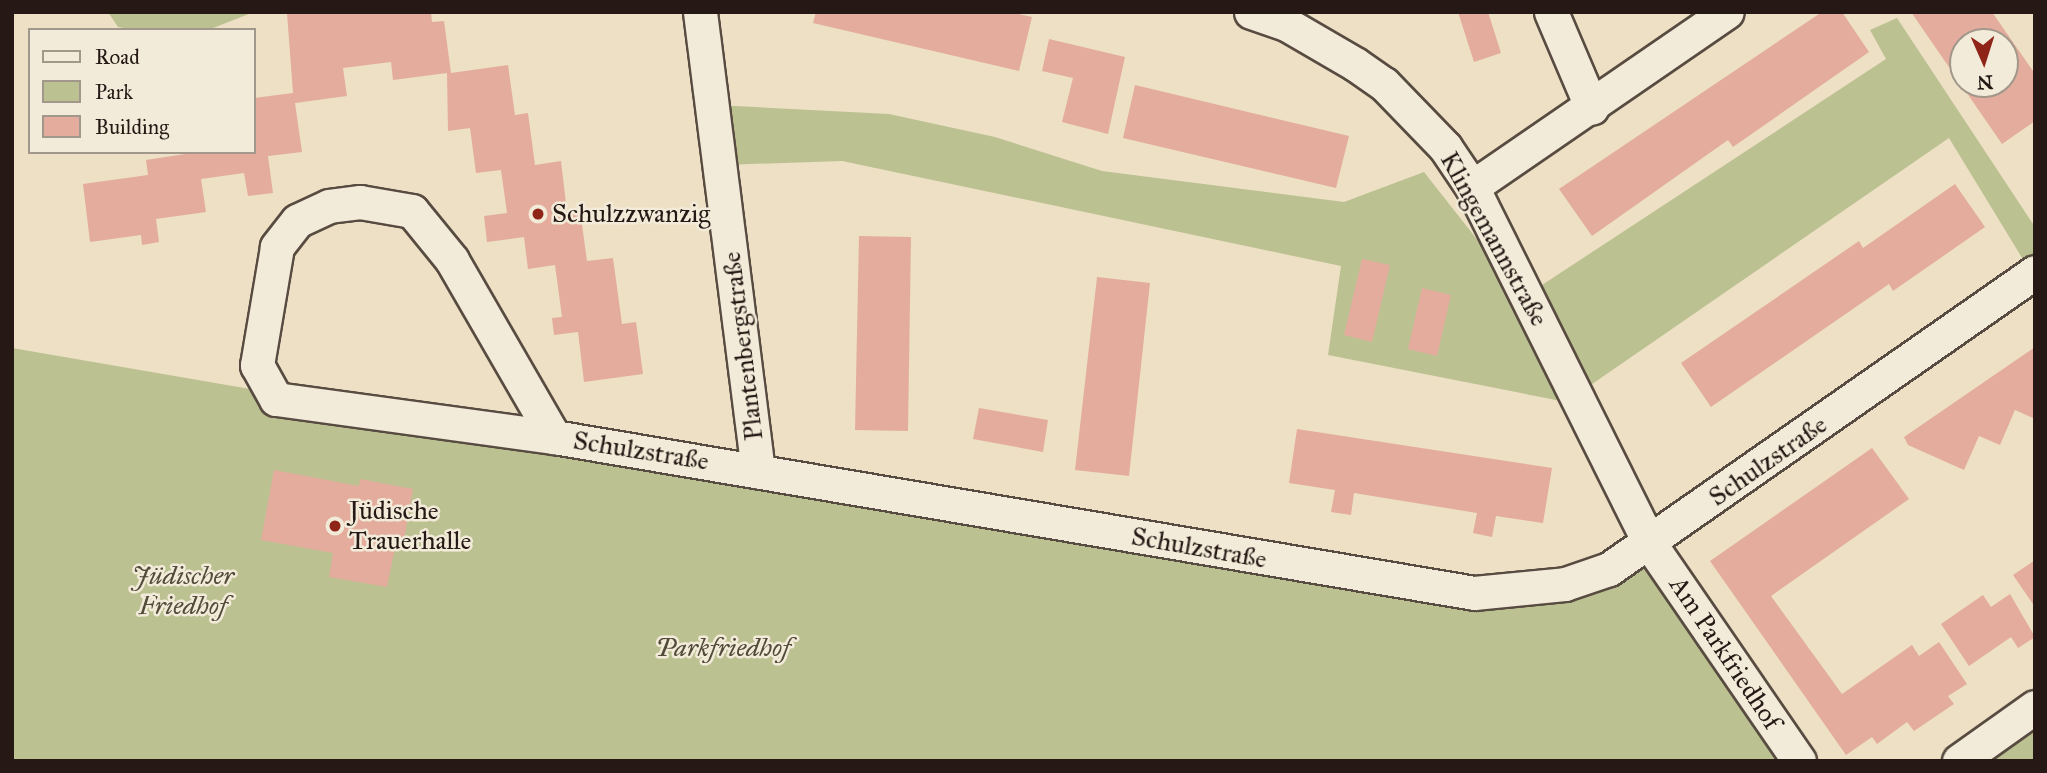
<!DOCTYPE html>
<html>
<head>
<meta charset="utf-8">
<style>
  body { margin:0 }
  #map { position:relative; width:2047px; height:773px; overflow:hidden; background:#ede0c4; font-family:"IM FELL Great Primer",serif }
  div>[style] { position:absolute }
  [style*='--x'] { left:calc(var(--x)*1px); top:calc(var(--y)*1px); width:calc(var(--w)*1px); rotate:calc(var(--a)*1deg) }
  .green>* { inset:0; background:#bcc192 }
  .building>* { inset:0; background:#e3ac9c }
  .roads { filter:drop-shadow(2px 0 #584b41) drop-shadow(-2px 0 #584b41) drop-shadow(0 2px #584b41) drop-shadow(0 -2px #584b41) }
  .minor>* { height:33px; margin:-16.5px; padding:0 16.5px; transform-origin:16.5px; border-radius:16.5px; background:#f3ebd9 }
  .dots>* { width:19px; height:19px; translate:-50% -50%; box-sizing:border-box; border:4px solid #f3ebd9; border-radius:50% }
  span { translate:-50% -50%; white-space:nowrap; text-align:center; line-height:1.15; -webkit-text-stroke:5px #f3ebd9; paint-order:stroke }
  .poi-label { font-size:26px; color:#261915 }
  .left { translate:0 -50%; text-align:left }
  .street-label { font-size:26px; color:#261915 }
  .park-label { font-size:26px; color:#534b3a; font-style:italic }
  .frame { position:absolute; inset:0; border:14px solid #261915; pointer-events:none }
  .legend { position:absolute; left:28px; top:28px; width:228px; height:126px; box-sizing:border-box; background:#f3ebd9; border:2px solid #a1978b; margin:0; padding:9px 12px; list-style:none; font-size:21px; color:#261915 }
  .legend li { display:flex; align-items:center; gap:14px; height:35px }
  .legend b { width:35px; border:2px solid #a1978b }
  .north { position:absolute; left:1949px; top:28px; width:70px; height:70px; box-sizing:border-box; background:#f3ebd9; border:2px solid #a1978b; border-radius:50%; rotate:177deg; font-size:19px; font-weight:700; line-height:28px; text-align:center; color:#261915 }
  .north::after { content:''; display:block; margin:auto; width:24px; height:32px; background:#8f2418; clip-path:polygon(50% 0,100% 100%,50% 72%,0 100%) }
</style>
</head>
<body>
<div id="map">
  <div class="green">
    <i style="clip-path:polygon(108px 12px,254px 12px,208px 30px,136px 30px,118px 27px)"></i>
    <i style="clip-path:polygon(1897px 18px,2035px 227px,2035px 260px,2027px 266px,1949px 138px,1566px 402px,1328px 355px,1341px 266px,842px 161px,723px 165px,716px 105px,889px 114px,995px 137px,1102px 171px,1344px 202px,1424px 172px,1505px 275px,1542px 285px,1886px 59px,1870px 30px)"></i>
    <i style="clip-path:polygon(12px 348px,1439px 594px,1650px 549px,1797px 761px,12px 761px)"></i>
    <i style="clip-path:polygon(2035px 709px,2035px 761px,1962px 761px)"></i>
  </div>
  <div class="building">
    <i style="clip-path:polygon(431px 12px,432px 22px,444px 21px,451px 73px,508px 65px,515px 115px,528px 113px,535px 165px,561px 161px,567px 212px,580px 210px,587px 261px,613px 258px,622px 324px,636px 322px,643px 374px,584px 382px,578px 332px,554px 335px,552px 318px,562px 317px,555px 265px,528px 269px,524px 237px,487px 242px,484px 216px,507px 213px,501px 170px,476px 173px,470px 128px,448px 131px,447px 73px,393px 80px,391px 62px,343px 68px,347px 96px,295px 103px,302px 152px,268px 156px,273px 193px,248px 196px,244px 173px,201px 179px,206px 212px,156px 219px,159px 242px,142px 245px,141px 235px,90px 242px,83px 184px,148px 175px,146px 160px,198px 152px,254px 152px,254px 98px,293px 93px,287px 13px)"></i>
    <i style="clip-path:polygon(816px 12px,1009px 12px,1032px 17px,1019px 71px,813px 23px)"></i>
    <i style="clip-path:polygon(1458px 12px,1488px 12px,1501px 53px,1474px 62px)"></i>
    <i style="clip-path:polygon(1822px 12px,1842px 12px,1869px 52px,1733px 147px,1728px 140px,1592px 236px,1559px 189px)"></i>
    <i style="clip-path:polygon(evenodd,1911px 12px,1992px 12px,2035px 74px,2035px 121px,2002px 144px,1911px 12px,1963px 42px,2005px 42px,2005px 84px,1963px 84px,1963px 42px)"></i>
    <i style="clip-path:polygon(1049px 39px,1125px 57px,1108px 134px,1062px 122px,1073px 78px,1042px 71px)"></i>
    <i style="clip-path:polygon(1135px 85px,1349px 136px,1336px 188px,1123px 138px)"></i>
    <i style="clip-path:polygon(1955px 184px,1985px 227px,1893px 291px,1889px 284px,1711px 407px,1681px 363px,1859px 241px,1863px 248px)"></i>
    <i style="clip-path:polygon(859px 236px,911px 237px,908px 431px,855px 430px)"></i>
    <i style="clip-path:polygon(1362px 259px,1390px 265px,1372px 342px,1344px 335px)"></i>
    <i style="clip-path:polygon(1097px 277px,1150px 283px,1129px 476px,1075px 470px)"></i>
    <i style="clip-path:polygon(1422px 288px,1451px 295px,1437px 356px,1408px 349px)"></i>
    <i style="clip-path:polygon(2035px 347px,2035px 419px,2015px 410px,2000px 445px,1979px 436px,1964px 470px,1908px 445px,1904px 437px)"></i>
    <i style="clip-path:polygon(979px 408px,1048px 420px,1043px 452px,973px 439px)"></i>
    <i style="clip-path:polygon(1297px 429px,1552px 468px,1543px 523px,1496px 516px,1492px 537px,1473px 533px,1477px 513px,1354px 493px,1351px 515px,1331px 512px,1335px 490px,1289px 483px)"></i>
    <i style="clip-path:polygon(1872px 448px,1909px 499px,1771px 596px,1842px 694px,1912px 645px,1919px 656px,1939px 642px,1967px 684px,1948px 696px,1954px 704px,1914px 731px,1907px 722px,1877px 744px,1872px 737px,1846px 755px,1710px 561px)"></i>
    <i style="clip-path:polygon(274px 470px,359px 486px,360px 479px,413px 489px,403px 545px,396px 543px,387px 587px,329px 577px,333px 553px,261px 540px)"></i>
    <i style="clip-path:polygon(2035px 560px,2035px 607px,2013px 575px)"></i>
    <i style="clip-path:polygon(2010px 594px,2035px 637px,2018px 648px,2011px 637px,1969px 666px,1941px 624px,1983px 595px,1991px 607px)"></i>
  </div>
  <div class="roads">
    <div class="minor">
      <i style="--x:700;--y:12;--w:463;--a:82.8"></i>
      <i style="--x:1251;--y:12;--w:39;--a:19"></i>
      <i style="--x:1288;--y:25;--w:78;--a:30.2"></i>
      <i style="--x:1355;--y:64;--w:35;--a:35"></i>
      <i style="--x:1384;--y:84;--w:88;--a:45.9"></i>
      <i style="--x:1445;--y:147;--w:48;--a:56"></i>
      <i style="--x:1472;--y:187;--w:399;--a:63.5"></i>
      <i style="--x:1650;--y:544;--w:263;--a:55.5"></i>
      <i style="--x:1551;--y:12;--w:104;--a:66.9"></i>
      <i style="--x:1472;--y:187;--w:309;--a:-34.5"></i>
      <i style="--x:554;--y:437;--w:204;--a:-120"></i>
      <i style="--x:452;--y:260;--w:63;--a:-129.2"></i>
      <i style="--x:412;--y:211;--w:53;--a:-170.2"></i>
      <i style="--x:360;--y:202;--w:31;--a:173"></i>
      <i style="--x:329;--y:206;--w:35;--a:155"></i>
      <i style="--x:297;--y:221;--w:33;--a:128"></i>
      <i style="--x:277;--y:247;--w:120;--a:99.6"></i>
      <i style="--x:257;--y:365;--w:39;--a:61"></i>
      <i style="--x:276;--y:399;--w:281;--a:7.8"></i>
      <i style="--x:554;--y:437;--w:933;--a:9.62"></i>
      <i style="--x:1474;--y:593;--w:91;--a:-5.6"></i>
      <i style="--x:1565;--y:584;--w:46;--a:-18.8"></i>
      <i style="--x:1609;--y:569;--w:519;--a:-34.88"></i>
      <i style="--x:1959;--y:761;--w:93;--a:-35.4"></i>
    </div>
  </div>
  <div class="dots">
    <i style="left:538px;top:214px;background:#8f2418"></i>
    <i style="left:335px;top:526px;background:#8f2418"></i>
  </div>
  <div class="poi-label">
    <span class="left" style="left:552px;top:214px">Schulzzwanzig</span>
    <span class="left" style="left:349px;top:526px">Jüdische<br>Trauerhalle</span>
  </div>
  <div class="street-label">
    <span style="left:1494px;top:239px;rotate:61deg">Klingemannstraße</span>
    <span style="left:743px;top:346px;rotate:-97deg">Plantenbergstraße</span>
    <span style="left:641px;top:451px;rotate:9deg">Schulzstraße</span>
    <span style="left:1768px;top:461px;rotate:-35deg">Schulzstraße</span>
    <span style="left:1199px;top:548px;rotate:10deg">Schulzstraße</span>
    <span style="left:1725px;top:653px;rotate:56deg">Am Parkfriedhof</span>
  </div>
  <div class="park-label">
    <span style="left:183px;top:591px">Jüdischer<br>Friedhof</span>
    <span style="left:723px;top:648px">Parkfriedhof</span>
  </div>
  <div class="frame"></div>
  <ul class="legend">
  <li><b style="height:9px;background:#f3ebd9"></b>Road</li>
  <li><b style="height:19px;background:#bcc192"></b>Park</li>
  <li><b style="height:19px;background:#e3ac9c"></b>Building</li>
  </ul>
  <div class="north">N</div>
</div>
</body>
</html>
